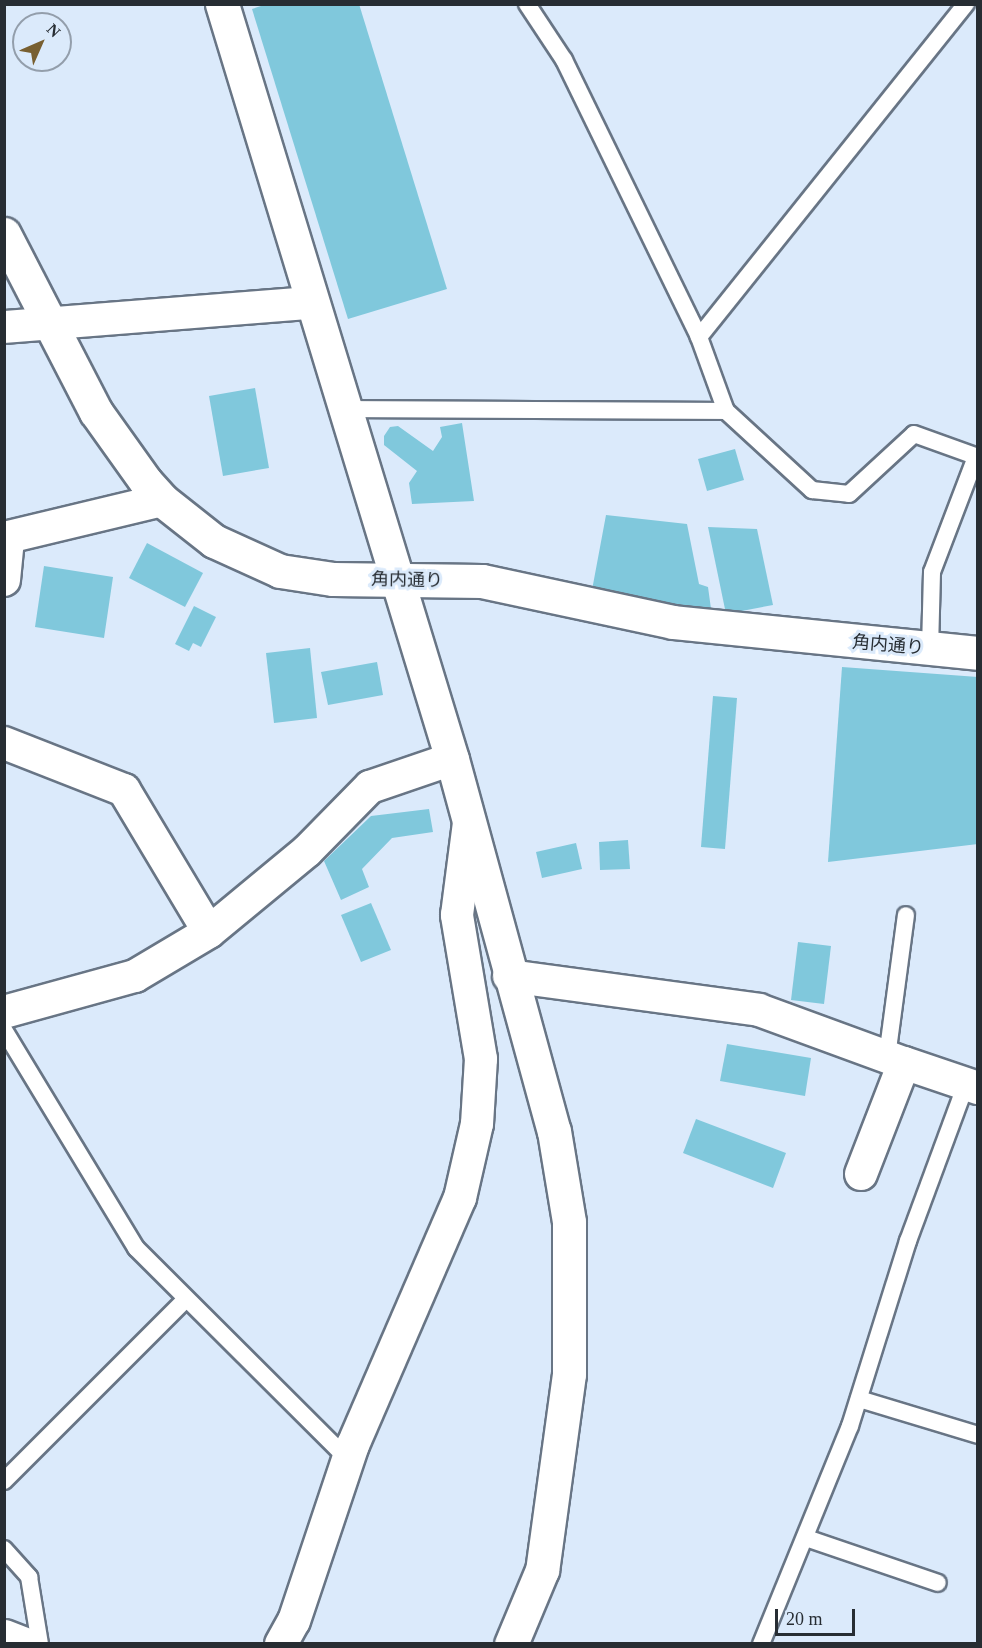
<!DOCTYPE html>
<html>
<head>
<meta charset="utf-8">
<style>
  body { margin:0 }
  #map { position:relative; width:982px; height:1648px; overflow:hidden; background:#dbeafb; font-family:"Times New Roman","Noto Sans JP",serif }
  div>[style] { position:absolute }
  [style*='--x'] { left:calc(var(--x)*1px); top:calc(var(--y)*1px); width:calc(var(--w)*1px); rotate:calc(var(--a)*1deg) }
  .building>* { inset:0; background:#80c8dc }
  .roads { filter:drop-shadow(2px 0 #687585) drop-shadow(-2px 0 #687585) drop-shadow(0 2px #687585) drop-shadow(0 -2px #687585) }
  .service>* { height:16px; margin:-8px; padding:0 8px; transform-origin:8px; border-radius:8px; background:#fff }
  .minor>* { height:32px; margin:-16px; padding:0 16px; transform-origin:16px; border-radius:16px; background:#fff }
  .tertiary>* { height:33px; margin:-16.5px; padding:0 16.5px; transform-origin:16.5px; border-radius:16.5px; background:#fff }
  span { translate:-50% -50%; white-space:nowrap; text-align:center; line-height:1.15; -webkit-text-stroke:6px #dbeafb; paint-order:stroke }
  .street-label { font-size:18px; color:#272d33 }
  .frame { position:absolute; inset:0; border:6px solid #272d33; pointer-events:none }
  .north { position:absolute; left:12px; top:12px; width:60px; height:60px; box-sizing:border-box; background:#dbeafb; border:2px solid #939eab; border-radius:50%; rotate:45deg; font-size:16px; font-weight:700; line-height:24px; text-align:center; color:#272d33 }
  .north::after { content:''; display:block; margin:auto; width:21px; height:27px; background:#785f30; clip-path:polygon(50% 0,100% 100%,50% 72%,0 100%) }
  .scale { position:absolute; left:775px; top:1609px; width:80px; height:27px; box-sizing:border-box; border:3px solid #272d33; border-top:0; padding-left:8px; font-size:18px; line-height:21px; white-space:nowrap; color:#272d33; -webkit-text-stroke:4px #dbeafb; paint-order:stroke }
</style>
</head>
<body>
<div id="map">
  <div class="building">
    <i style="clip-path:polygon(267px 4px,359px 4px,447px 289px,348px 319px,252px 9px)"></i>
    <i style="clip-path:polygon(255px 388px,269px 468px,223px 476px,209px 396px)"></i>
    <i style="clip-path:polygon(462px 423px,474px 501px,412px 504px,409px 483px,417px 471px,384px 445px,384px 436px,390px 427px,398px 426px,433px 451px,442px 437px,440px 427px)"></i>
    <i style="clip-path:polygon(735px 449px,744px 480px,707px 491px,698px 459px)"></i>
    <i style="clip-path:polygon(606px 515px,687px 524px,699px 584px,708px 587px,712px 616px,592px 590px)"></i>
    <i style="clip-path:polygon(708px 527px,757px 529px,773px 605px,726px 614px)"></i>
    <i style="clip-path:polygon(147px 543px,203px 573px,185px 607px,129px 578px)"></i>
    <i style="clip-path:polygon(44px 566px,113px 577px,104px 638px,35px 627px)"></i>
    <i style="clip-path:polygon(194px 606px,216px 617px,201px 647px,193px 643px,189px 651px,175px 644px)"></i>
    <i style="clip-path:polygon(310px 648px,317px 718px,274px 723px,266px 653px)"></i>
    <i style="clip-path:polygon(377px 662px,383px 695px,328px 705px,321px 672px)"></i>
    <i style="clip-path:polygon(842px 667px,978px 677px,978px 844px,828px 862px)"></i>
    <i style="clip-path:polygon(713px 696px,737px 698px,725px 849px,701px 847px)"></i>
    <i style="clip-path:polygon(429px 809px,433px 832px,392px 838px,362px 869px,369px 887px,341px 900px,324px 861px,371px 816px)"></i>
    <i style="clip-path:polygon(628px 840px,630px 869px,600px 870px,599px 842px)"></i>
    <i style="clip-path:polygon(576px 843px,582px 869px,542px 878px,536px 852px)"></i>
    <i style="clip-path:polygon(371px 903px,391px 950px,361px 962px,341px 915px)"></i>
    <i style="clip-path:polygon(798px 942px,831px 946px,824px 1004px,791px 1000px)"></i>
    <i style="clip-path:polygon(727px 1044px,811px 1058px,805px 1096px,720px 1081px)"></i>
    <i style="clip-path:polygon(696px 1119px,786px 1153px,773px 1188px,683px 1153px)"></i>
  </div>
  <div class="roads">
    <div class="service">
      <i style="--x:527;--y:4;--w:67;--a:56.5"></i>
      <i style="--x:564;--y:60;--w:308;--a:64"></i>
      <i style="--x:699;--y:337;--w:79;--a:70"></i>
      <i style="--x:699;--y:337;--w:427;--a:-51.3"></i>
      <i style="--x:344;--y:409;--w:382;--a:0.3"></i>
      <i style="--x:726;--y:411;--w:117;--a:42.6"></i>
      <i style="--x:812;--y:490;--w:37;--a:6"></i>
      <i style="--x:849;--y:494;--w:88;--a:-42.7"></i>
      <i style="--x:914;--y:434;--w:68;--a:19.8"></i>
      <i style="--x:930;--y:649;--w:77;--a:-88.5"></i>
      <i style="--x:932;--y:572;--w:123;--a:-69.1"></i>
      <i style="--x:4;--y:1030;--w:255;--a:58.8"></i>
      <i style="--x:136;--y:1248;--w:299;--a:44.9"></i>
      <i style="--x:887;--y:1057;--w:143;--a:-82.4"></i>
      <i style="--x:859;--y:1399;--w:124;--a:16.8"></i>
      <i style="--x:4;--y:1481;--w:257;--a:-45"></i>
      <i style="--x:806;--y:1538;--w:139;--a:18.8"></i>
      <i style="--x:4;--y:1549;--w:38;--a:48"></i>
      <i style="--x:29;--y:1577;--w:68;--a:80.7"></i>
      <i style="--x:761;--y:1644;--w:235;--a:-67.8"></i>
      <i style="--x:850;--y:1426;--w:194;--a:-72.6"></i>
      <i style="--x:908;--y:1241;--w:167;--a:-69.7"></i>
    </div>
    <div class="minor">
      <i style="--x:4;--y:327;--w:307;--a:-4.5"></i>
      <i style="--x:4;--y:538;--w:163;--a:-13.5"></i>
      <i style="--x:4;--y:580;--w:41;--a:-84.4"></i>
      <i style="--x:4;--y:743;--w:129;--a:21.4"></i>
      <i style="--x:124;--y:790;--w:165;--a:59.1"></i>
      <i style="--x:509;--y:976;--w:252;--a:7.7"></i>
      <i style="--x:759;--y:1010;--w:154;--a:20.1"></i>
      <i style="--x:4;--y:1012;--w:136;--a:-15.4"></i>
      <i style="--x:135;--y:976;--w:86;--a:-30.7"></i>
      <i style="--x:209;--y:932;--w:127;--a:-39.6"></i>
      <i style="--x:307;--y:851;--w:90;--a:-45.5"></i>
      <i style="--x:370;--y:787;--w:87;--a:-18.9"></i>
      <i style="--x:861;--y:1174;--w:119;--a:-68.8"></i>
      <i style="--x:904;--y:1063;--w:78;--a:18.7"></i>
      <i style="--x:281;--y:1644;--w:26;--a:-61"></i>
      <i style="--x:294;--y:1621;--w:186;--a:-71.5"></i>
      <i style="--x:353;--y:1445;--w:269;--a:-66.6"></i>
      <i style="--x:460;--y:1198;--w:76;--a:-77.1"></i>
      <i style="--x:477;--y:1124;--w:65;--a:-86.5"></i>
      <i style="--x:481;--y:1059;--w:146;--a:-99.5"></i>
      <i style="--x:457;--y:915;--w:94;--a:-82.6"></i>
    </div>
    <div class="tertiary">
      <i style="--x:222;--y:4;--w:789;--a:73.06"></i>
      <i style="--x:452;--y:759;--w:386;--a:74.7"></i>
      <i style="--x:554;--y:1131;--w:92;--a:80.6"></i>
      <i style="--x:569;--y:1222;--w:152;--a:90"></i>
      <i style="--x:569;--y:1374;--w:198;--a:97.8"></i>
      <i style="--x:542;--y:1570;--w:80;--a:112.7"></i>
      <i style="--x:4;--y:234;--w:200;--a:62.7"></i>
      <i style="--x:96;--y:412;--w:86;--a:54.5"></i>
      <i style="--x:146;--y:482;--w:24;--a:48"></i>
      <i style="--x:162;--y:500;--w:66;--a:38.3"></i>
      <i style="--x:214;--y:541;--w:72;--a:24.4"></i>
      <i style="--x:280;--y:571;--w:54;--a:8.6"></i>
      <i style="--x:333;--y:579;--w:149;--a:0.8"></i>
      <i style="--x:482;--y:581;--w:195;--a:12.1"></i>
      <i style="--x:673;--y:622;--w:307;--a:5.8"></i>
      <i style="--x:4;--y:1636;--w:22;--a:21"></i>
    </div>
  </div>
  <div class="street-label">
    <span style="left:407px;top:580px;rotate:1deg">角内通り</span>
    <span style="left:888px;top:645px;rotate:5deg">角内通り</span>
  </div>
  <div class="frame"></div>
  <div class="north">N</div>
  <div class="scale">20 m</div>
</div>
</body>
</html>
